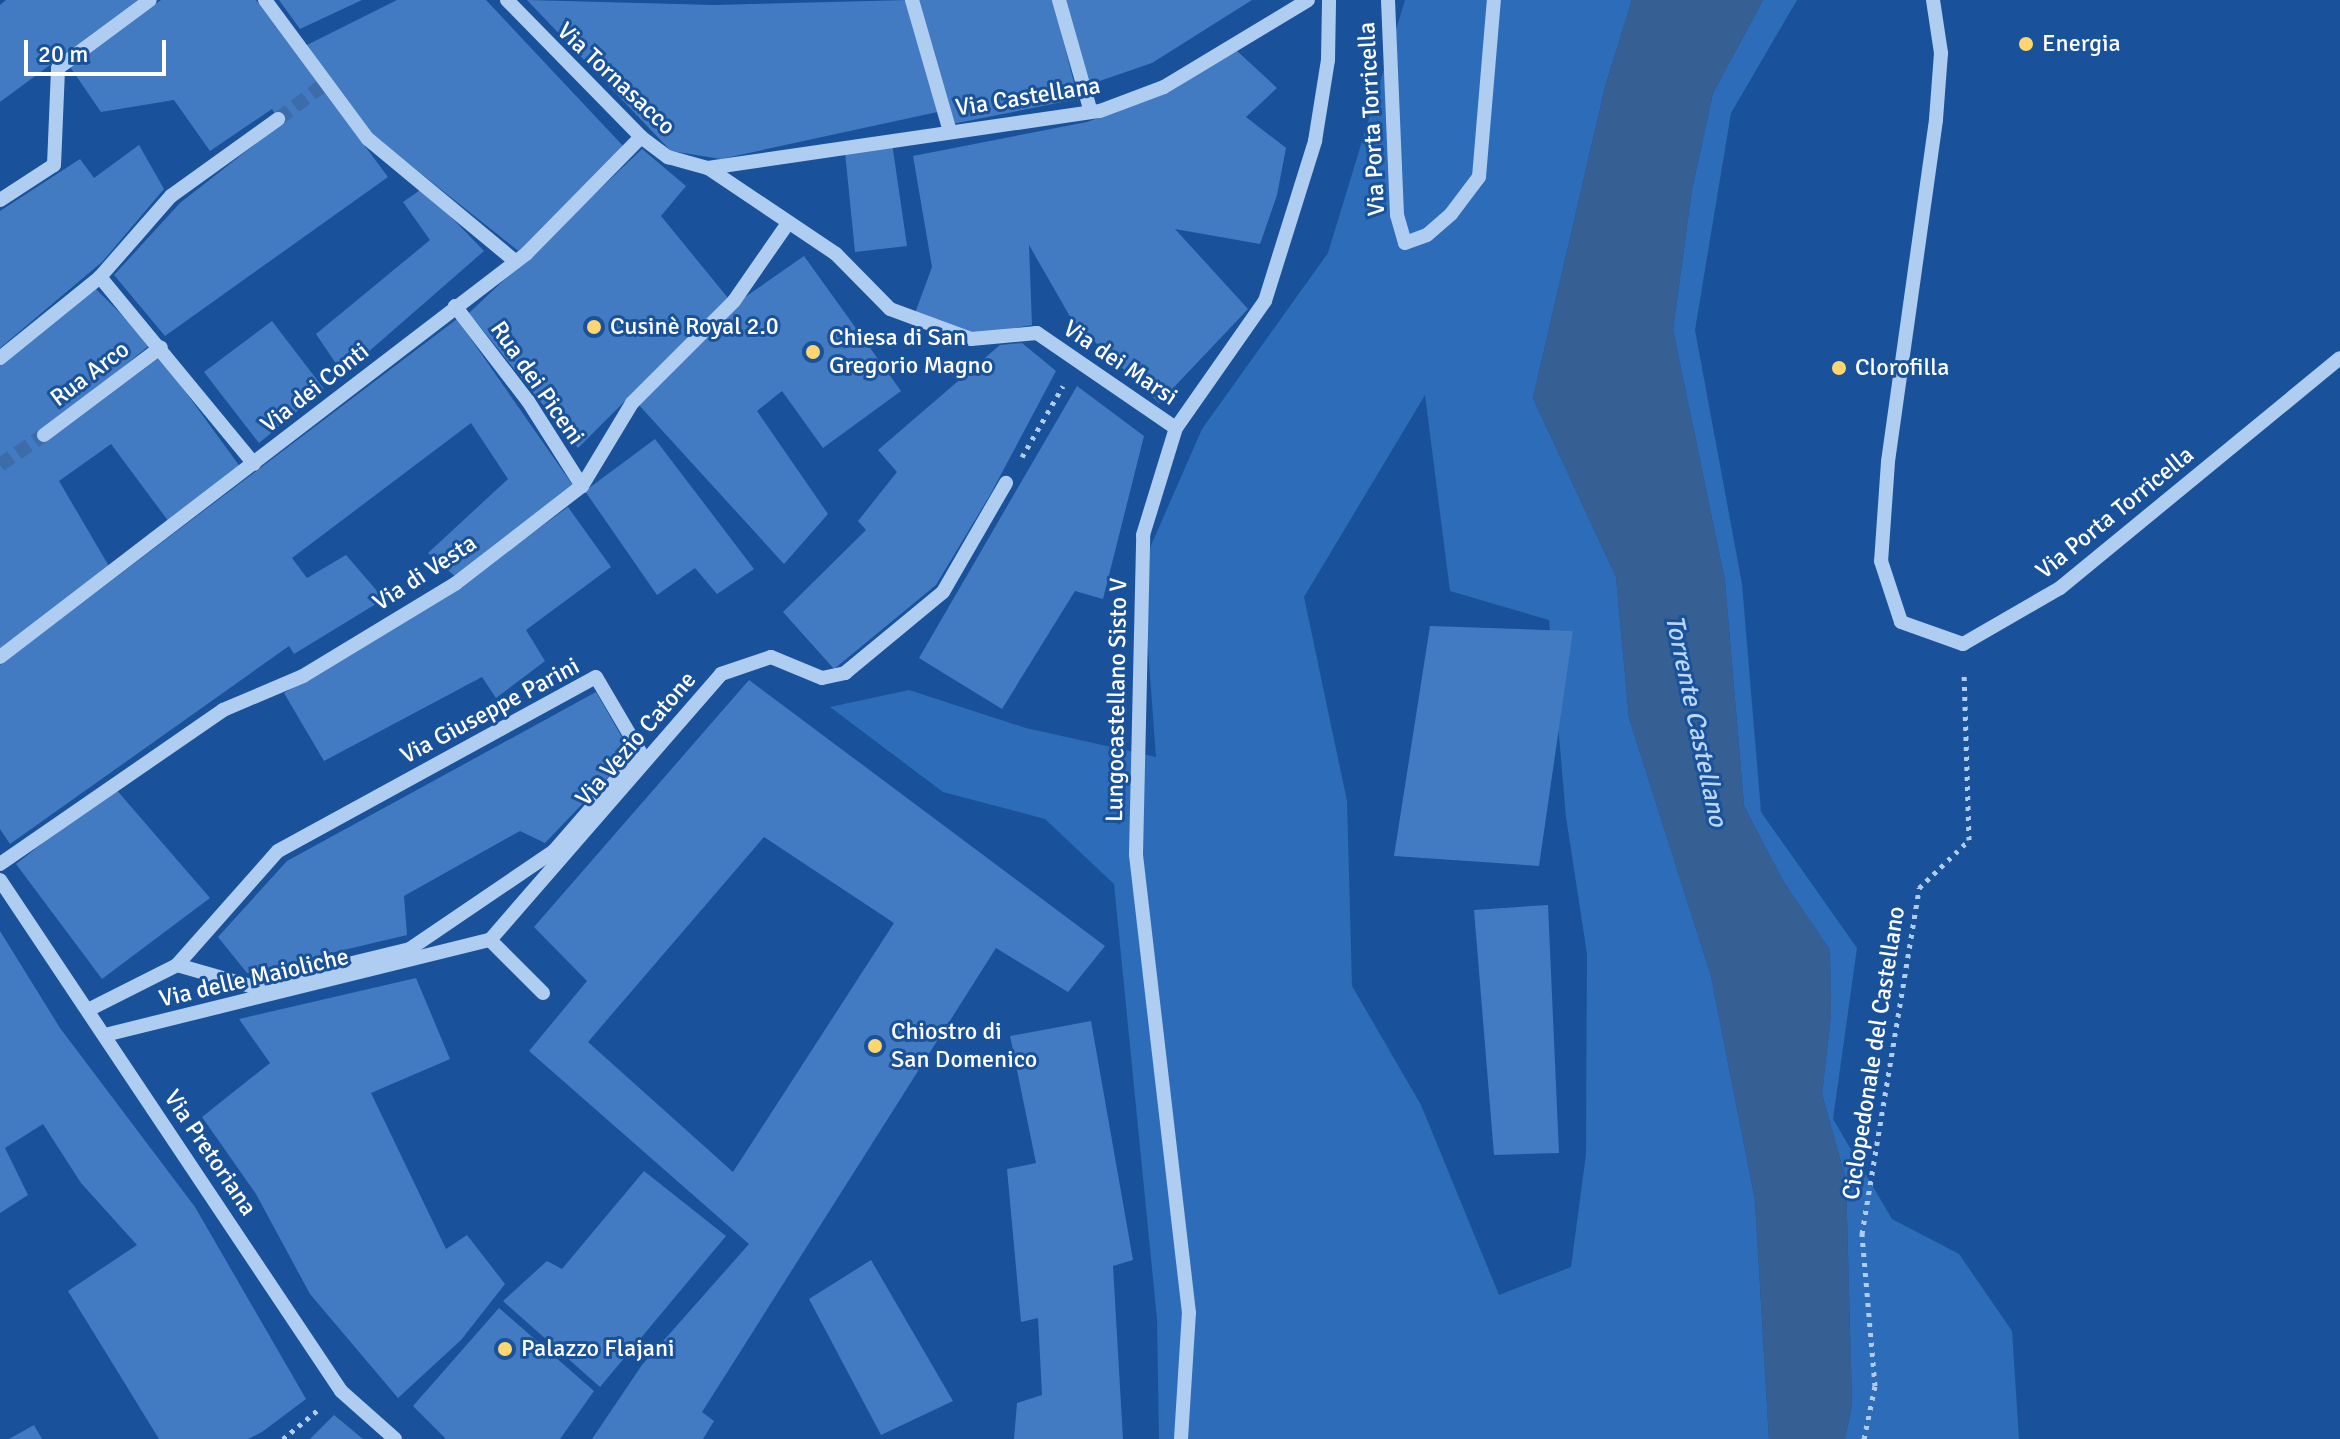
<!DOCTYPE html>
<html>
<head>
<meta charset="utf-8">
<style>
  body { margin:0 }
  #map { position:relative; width:2340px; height:1439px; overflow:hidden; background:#19529b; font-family:Signika,sans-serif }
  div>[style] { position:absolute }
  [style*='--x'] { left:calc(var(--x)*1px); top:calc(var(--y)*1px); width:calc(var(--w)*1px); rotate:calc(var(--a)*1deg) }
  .green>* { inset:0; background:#2d6cb8 }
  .water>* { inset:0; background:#365f94 }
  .building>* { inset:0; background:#427bc1 }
  .minor-tunnel>* { height:14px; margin-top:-7px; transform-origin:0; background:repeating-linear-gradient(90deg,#3c6caa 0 14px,transparent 0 21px) }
  .path>* { height:5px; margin-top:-2.5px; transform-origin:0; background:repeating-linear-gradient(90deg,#afcdf1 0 4px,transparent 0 10px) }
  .minor>* { height:14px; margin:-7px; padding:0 7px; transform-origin:7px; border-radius:7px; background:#afcdf1 }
  .dots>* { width:22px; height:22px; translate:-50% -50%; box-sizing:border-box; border:4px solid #19529b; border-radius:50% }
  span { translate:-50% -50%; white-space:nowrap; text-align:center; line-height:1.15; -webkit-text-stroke:6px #19529b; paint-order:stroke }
  .poi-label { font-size:24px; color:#fff }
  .left { translate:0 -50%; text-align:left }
  .street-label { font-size:24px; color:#fff }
  .water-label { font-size:26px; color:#bcd7f8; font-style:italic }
  .scale { position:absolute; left:24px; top:40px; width:142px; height:36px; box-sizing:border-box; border:4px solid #fff; border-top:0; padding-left:10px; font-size:24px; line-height:28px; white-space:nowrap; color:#fff; -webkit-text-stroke:6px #19529b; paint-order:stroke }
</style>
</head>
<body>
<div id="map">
  <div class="green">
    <i style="clip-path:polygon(evenodd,1405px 0,1632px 0,1605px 87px,1533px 398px,1616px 577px,1629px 718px,1711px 976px,1755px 1200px,1769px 1439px,1159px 1439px,1157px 1319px,1114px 884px,1045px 819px,943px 792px,830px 707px,909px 690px,1026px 728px,1156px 757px,1142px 566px,1202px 429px,1328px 253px,1405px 0,1425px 395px,1450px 591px,1549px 620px,1566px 817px,1587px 954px,1586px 1154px,1571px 1267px,1499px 1295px,1421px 1105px,1352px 986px,1347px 801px,1304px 597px,1425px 395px)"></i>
    <i style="clip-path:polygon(1763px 0,1797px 0,1731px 113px,1695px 330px,1742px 584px,1761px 812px,1857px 948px,1833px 1119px,1892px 1219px,1959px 1254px,2012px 1331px,2019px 1439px,1845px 1439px,1852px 1405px,1846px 1180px,1822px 1094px,1831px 1015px,1830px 950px,1783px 881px,1744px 806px,1725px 581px,1673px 330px,1692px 189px,1713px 93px)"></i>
  </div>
  <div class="water">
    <i style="clip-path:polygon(1632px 0,1763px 0,1713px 93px,1692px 189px,1673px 330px,1725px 581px,1744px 806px,1783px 881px,1830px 950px,1831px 1015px,1822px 1094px,1846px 1180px,1852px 1405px,1845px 1439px,1769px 1439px,1755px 1200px,1711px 976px,1629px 718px,1616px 577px,1533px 398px,1605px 87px)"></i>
  </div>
  <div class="building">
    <i style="clip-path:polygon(6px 0,138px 0,0 102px,0 5px)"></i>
    <i style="clip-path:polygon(161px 0,256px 0,388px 177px,165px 336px,114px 275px,180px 203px,281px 124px,272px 109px,210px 151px,174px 100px,101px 112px,68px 64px)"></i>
    <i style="clip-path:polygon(279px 0,362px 0,300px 29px)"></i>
    <i style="clip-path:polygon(397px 0,486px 0,624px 147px,521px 253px,370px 133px,305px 46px)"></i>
    <i style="clip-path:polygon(527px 0,714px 5px,909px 0,942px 111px,721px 159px,671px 151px)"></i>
    <i style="clip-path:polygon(915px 0,1053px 0,1078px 99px,952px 124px)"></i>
    <i style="clip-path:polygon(1062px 0,1252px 0,1152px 63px,1088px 85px)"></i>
    <i style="clip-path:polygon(1236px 50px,1277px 88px,1246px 117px,1286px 148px,1277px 195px,1260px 244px,1175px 229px,1248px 309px,1159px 403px,1072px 320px,1029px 245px,1032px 325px,970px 336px,914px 316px,932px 267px,913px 156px,1087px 122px,1168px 93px)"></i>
    <i style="clip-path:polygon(892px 143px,907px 246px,855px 252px,845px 152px)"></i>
    <i style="clip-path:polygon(139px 145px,164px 189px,102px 262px,0 348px,0 211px,80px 159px,94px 178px)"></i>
    <i style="clip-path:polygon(642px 149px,686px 186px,661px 216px,728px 298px,578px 448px,469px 313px)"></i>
    <i style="clip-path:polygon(423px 188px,484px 251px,343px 374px,316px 334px,430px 240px,403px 202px)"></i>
    <i style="clip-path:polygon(804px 256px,901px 391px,823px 448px,782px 391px,757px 411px,828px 514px,784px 564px,638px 404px,738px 302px)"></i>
    <i style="clip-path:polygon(95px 288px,151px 344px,42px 433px,47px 441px,160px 357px,241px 468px,172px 526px,111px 444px,59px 481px,113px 573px,0 652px,0 365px)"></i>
    <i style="clip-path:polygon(457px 319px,574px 487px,456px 577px,428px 553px,508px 479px,471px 423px,292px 558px,307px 578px,346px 555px,384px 599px,294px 654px,289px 646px,10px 844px,0 829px,0 665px)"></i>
    <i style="clip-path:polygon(272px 321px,324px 389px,259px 443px,204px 372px)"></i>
    <i style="clip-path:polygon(1022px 343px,1056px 371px,990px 495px,936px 585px,834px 669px,783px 612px,866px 530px,858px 521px,897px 472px,878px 450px,1000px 345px)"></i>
    <i style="clip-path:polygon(1077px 386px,1144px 436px,1103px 599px,1075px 591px,1002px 709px,919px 658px)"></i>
    <i style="clip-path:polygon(655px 439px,754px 569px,717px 594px,695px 568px,657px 595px,585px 491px)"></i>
    <i style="clip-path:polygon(568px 507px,611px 567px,526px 630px,545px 661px,496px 698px,482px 677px,324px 761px,284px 693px,459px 587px)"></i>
    <i style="clip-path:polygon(1430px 626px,1573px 631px,1539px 866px,1394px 856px)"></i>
    <i style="clip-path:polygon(evenodd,749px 680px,1105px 946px,1068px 992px,996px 948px,702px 1412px,714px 1421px,703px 1439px,592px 1439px,642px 1365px,749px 1244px,529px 1051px,587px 981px,534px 927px,749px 680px,764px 837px,894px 923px,733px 1172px,588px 1042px,764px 837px)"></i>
    <i style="clip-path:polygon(596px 692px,631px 753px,545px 843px,520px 831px,404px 896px,407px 935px,247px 973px,218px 937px,287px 861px)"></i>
    <i style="clip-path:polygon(114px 787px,210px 898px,102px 979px,16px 864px)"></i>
    <i style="clip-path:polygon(1548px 905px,1559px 1153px,1494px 1155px,1474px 910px)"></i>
    <i style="clip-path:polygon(0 931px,60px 1028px,195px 1207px,306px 1399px,262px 1432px,248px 1439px,159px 1439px,68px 1291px,137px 1245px,81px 1183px,43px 1124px,5px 1148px,28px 1195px,0 1213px)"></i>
    <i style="clip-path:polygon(416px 978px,450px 1059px,371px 1093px,446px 1249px,467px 1235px,505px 1284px,461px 1340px,398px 1398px,310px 1294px,256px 1194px,202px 1117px,270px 1063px,239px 1019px)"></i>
    <i style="clip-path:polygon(1091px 1021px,1133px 1260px,1113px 1266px,1123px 1439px,1014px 1439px,1017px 1403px,1042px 1395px,1038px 1318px,1021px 1322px,1007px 1169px,1036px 1163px,1010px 1036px)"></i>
    <i style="clip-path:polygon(644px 1171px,726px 1236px,600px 1387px,503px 1301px,547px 1261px,562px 1269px)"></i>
    <i style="clip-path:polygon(871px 1260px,953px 1401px,881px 1435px,809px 1299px)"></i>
    <i style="clip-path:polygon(499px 1308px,594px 1391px,560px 1439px,446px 1439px,413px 1406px)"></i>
    <i style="clip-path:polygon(334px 1415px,363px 1439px,310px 1439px)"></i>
    <i style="clip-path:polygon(34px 1425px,42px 1439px,9px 1439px)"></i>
  </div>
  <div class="minor-tunnel">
    <i style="--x:278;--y:119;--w:54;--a:-36.7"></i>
    <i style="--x:0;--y:465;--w:53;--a:-34.3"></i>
  </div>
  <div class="path">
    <i style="--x:1022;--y:457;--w:82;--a:-60"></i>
    <i style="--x:283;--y:1439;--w:47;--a:-39.8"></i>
    <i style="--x:1864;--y:1439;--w:54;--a:-78.3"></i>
    <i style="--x:1875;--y:1386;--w:153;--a:-94.9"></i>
    <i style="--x:1862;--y:1234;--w:351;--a:-80.6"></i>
    <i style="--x:1919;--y:888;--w:69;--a:-43.8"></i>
    <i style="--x:1969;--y:840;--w:167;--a:-91.7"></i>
  </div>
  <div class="minor">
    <i style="--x:265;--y:0;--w:173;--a:53.5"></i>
    <i style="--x:368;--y:139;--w:192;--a:39.7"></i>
    <i style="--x:507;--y:0;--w:192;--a:45.6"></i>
    <i style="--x:641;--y:137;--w:34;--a:37"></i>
    <i style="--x:668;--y:157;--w:41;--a:15.4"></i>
    <i style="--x:708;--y:168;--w:154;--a:33.9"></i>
    <i style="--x:836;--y:254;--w:77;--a:45.5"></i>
    <i style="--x:890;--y:309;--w:86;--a:20.3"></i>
    <i style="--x:971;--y:339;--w:66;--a:-5.2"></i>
    <i style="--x:1037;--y:333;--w:168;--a:34.4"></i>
    <i style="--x:912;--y:0;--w:137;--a:73.9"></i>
    <i style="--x:1059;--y:0;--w:116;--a:74.1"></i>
    <i style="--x:1388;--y:0;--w:215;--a:87.6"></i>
    <i style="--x:1397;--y:215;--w:29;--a:74"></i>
    <i style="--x:1405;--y:243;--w:23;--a:-20"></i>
    <i style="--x:1427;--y:235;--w:32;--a:-41"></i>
    <i style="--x:1451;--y:214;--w:46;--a:-52.9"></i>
    <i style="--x:1479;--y:177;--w:178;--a:-85.2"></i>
    <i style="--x:1933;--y:0;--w:54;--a:81.4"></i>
    <i style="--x:1941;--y:53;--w:67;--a:94.3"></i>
    <i style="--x:1936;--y:120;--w:345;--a:98"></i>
    <i style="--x:1888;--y:462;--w:99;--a:94"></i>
    <i style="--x:1881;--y:561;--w:64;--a:71.8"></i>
    <i style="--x:1901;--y:622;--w:66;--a:19.5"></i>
    <i style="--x:1963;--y:644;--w:112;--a:-30"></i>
    <i style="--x:2060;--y:588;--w:362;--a:-39.4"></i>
    <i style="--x:708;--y:168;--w:396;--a:-8.3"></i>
    <i style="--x:1100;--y:111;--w:68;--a:-20.6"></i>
    <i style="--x:1164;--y:87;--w:168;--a:-31.1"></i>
    <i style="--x:0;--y:200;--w:64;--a:-32.9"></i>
    <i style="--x:54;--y:165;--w:97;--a:-87.6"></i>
    <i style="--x:58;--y:68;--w:114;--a:-36.5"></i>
    <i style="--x:100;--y:277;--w:242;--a:50.5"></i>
    <i style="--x:455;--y:306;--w:120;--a:52.5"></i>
    <i style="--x:528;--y:401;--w:101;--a:57.6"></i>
    <i style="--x:0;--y:358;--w:129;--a:-39"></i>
    <i style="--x:100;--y:277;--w:108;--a:-48.8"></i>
    <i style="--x:171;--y:196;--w:132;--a:-35.7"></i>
    <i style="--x:44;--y:435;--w:146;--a:-36.9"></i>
    <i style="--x:0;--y:657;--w:663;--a:-37.46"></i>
    <i style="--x:526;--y:254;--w:164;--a:-45.5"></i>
    <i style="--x:0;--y:864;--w:271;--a:-34.6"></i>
    <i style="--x:223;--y:710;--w:87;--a:-23"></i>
    <i style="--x:303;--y:676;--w:178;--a:-31.2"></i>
    <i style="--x:455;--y:584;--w:160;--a:-37.7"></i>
    <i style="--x:582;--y:486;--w:97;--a:-58.9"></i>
    <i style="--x:632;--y:403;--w:144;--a:-45"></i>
    <i style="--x:734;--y:301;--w:95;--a:-55.3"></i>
    <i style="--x:0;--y:880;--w:614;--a:56.28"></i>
    <i style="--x:341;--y:1391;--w:72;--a:41.6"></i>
    <i style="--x:490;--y:940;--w:352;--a:-49"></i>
    <i style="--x:721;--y:674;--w:53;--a:-18.8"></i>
    <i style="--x:771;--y:657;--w:55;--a:22.4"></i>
    <i style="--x:822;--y:678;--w:24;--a:-12"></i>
    <i style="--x:845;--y:673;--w:127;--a:-39.6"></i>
    <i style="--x:943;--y:592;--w:126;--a:-60"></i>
    <i style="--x:88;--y:1010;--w:100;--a:-26.8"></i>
    <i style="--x:177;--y:965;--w:152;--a:-48.5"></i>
    <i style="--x:278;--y:851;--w:362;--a:-28.7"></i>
    <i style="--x:596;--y:677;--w:87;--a:59.6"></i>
    <i style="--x:640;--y:752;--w:131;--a:131"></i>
    <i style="--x:554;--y:851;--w:174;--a:145.8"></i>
    <i style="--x:410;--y:949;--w:161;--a:166.3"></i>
    <i style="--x:254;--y:987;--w:80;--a:-164.1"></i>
    <i style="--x:105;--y:1035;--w:397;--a:-13.9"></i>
    <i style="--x:490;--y:940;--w:75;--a:45"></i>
    <i style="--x:1181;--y:1439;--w:126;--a:-86.4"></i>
    <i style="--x:1189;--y:1313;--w:462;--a:-96.6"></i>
    <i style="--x:1136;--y:854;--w:319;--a:-88.7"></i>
    <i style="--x:1143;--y:535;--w:112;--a:-72.9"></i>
    <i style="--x:1176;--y:428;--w:155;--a:-55"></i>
    <i style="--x:1265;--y:301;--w:168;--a:-72.6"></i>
    <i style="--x:1315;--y:141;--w:82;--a:-80.9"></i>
    <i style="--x:1328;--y:60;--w:60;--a:-89"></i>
  </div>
  <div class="dots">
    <i style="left:2026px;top:44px;background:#ffd56f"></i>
    <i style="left:594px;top:327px;background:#ffd56f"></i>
    <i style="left:813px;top:352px;background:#ffd56f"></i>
    <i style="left:1839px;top:368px;background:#ffd56f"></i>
    <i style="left:875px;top:1046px;background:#ffd56f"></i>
    <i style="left:505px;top:1349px;background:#ffd56f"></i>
  </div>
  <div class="poi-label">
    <span class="left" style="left:2042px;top:44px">Energia</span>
    <span class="left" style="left:610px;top:327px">Cusinè Royal 2.0</span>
    <span class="left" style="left:829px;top:352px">Chiesa di San<br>Gregorio Magno</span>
    <span class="left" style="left:1855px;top:368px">Clorofilla</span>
    <span class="left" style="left:891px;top:1046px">Chiostro di<br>San Domenico</span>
    <span class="left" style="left:521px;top:1349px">Palazzo Flajani</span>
  </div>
  <div class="street-label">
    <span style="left:616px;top:79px;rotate:43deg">Via Tornasacco</span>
    <span style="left:1028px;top:97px;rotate:-9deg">Via Castellana</span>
    <span style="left:1372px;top:119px;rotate:-93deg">Via Porta Torricella</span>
    <span style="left:1120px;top:363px;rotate:34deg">Via dei Marsi</span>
    <span style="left:90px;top:374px;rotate:-37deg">Rua Arco</span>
    <span style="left:537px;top:383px;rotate:55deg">Rua dei Piceni</span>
    <span style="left:315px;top:388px;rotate:-38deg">Via dei Conti</span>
    <span style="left:2115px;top:513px;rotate:-39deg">Via Porta Torricella</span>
    <span style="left:425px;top:573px;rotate:-33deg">Via di Vesta</span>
    <span style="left:1117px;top:700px;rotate:-89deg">Lungocastellano Sisto V</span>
    <span style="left:490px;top:711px;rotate:-28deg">Via Giuseppe Parini</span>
    <span style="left:636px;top:739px;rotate:-49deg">Via Vezio Catone</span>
    <span style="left:254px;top:978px;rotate:-13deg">Via delle Maioliche</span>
    <span style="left:1874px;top:1053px;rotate:-81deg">Ciclopedonale del Castellano</span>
    <span style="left:210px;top:1153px;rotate:56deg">Via Pretoriana</span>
  </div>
  <div class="water-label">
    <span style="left:1695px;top:721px;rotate:78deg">Torrente Castellano</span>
  </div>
  <div class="scale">20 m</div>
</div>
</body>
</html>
